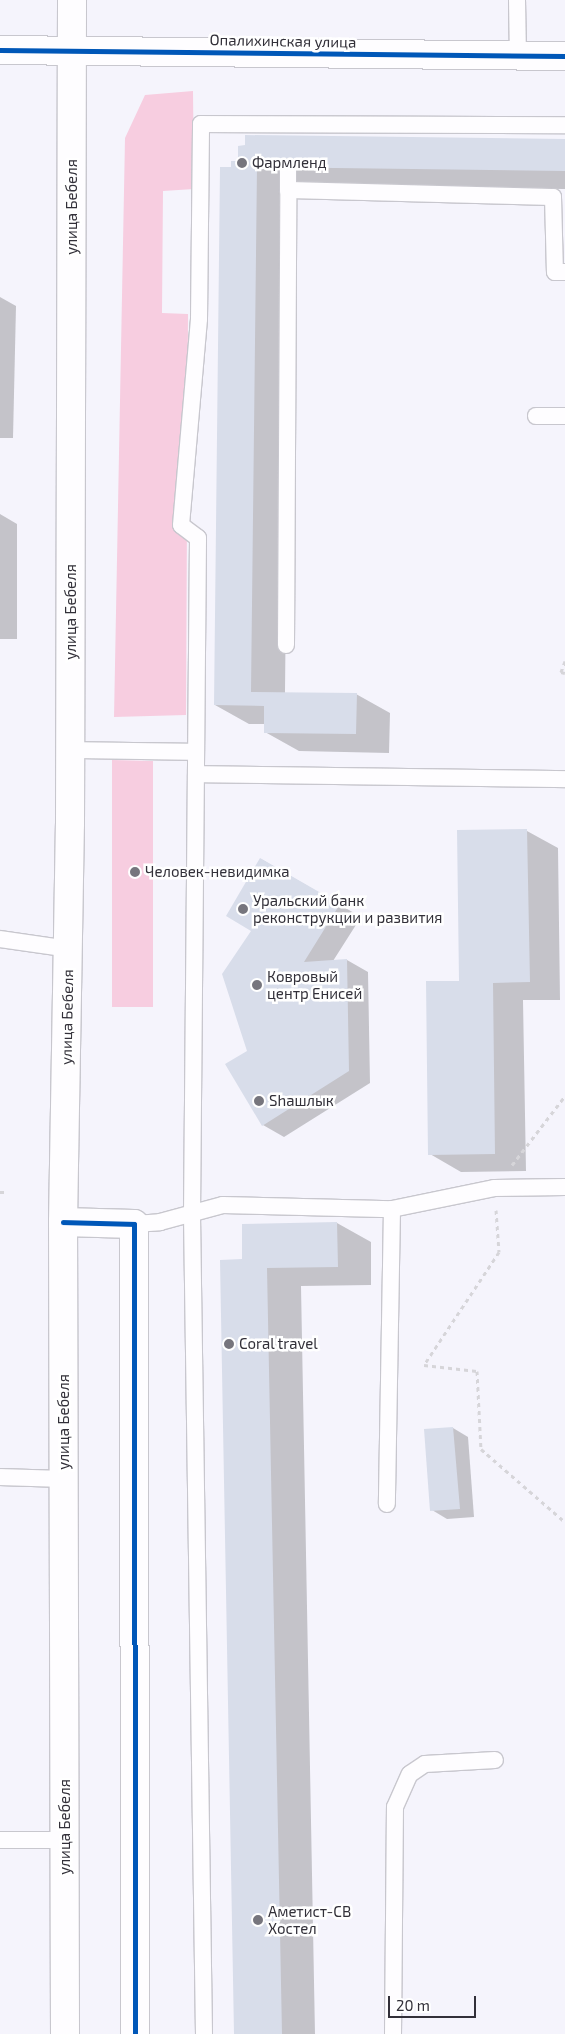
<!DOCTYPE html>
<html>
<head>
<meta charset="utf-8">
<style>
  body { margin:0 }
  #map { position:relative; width:565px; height:2034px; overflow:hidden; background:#f5f4fc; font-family:"Exo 2",sans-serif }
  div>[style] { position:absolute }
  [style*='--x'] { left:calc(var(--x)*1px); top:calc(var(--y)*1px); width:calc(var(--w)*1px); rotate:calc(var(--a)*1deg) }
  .green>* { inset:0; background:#f7cde0 }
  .shadow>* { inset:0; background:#0003 }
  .building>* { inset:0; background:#d8ddea }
  .path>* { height:3px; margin-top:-1.5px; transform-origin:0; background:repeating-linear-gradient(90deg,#d6d5d9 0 4px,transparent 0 8px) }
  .roads { filter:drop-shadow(1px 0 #c8c7ce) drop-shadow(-1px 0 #c8c7ce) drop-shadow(0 1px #c8c7ce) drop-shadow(0 -1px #c8c7ce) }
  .service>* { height:16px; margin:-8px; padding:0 8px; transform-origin:8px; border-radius:8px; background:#fefdff }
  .minor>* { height:28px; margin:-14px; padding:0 14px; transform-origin:14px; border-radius:14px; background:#fefdff }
  .tertiary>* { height:28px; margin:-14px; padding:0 14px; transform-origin:14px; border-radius:14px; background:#fefdff }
  .secondary>* { height:28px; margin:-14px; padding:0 14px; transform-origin:14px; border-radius:14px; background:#fefdff }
  .cycleway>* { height:5px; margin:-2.5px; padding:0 2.5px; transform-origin:2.5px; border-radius:2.5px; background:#0057b8 }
  .dots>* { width:14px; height:14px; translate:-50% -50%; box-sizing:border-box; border:2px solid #fff; border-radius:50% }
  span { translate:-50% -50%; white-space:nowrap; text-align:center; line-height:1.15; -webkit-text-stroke:5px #fff; paint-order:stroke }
  .street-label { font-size:15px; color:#323039 }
  .poi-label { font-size:15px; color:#323039 }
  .left { translate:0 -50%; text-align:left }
  .scale { position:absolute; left:388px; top:1996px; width:88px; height:22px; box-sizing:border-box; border:2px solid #323039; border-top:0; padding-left:6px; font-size:15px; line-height:18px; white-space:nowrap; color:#323039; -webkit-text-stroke:4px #fff; paint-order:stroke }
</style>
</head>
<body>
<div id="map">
  <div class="green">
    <i style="clip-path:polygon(193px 91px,194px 189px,163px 191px,162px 313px,188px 314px,186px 715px,114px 717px,125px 138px,145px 95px)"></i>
    <i style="clip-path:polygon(112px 760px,153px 761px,153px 1007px,112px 1007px)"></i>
  </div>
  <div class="shadow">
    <i style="clip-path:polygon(565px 140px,565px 189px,290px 186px,285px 693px,356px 694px,390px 713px,389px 753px,299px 751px,265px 732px,265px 724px,249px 724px,215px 705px,221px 168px)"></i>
    <i style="clip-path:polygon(0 297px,16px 306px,13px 438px,0 438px)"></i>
    <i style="clip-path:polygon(0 514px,17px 524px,17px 639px,0 639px)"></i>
    <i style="clip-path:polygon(527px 831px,558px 848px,560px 1000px,523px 1000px,526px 1171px,461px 1172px,430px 1154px,461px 982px)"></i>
    <i style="clip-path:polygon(261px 859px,361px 917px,333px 961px,347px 960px,368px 972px,370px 1083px,284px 1137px,263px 1125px,248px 1052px,253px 930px)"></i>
    <i style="clip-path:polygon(337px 1223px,371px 1242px,371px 1285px,301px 1286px,315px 2034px,236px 2034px,244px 1260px)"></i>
    <i style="clip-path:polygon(453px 1428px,468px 1437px,474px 1517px,447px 1519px,432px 1510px)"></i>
  </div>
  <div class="building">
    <i style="clip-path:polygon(245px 135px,565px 139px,565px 171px,257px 167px,251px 692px,357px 693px,356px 734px,264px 733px,264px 706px,214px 705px,220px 167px,231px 167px,231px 161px,238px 161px,238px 146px,245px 145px)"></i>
    <i style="clip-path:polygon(527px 829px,530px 982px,493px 983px,495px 1154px,428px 1155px,426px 981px,459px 981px,457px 830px)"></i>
    <i style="clip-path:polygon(260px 858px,340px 904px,304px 962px,347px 959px,349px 1071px,262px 1126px,225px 1064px,247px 1051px,222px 974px,251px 931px,226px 916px)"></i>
    <i style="clip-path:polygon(337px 1222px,338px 1267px,267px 1268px,282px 2034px,234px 2034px,220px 1260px,242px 1259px,242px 1224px)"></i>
    <i style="clip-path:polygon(453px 1427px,460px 1509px,430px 1511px,424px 1429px)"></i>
  </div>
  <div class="path">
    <i style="--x:565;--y:661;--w:12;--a:110"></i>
    <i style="--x:561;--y:672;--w:4;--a:14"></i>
    <i style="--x:512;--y:1165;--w:87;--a:-52.5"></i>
    <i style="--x:0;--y:1192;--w:5;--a:0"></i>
    <i style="--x:496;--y:1210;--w:42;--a:85.9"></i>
    <i style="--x:499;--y:1252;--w:136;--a:123.6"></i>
    <i style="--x:424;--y:1365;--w:53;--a:6.5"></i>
    <i style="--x:477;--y:1371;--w:78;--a:87.1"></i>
    <i style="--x:481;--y:1449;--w:111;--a:41"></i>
  </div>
  <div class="roads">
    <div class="service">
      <i style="--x:517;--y:0;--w:56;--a:89"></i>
      <i style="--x:288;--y:167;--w:23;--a:90"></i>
      <i style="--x:536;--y:416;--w:29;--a:0"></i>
      <i style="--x:286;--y:645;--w:455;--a:-89.7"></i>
      <i style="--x:288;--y:190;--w:265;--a:1.5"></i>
      <i style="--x:553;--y:197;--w:75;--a:88.5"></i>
      <i style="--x:555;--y:272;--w:10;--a:0"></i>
      <i style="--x:70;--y:750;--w:126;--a:0.9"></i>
      <i style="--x:196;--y:774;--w:369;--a:0.8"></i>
      <i style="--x:0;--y:939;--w:70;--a:8.2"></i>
      <i style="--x:392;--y:1209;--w:104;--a:-11.6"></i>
      <i style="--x:494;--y:1188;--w:71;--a:-0.8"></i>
      <i style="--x:134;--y:1224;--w:26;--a:-4"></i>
      <i style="--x:160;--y:1222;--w:65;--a:-15.1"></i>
      <i style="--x:223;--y:1205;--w:169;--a:1.4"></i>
      <i style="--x:392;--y:1209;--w:295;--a:91"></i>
      <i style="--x:0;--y:1477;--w:64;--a:1.8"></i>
      <i style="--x:0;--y:1840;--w:66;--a:0"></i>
      <i style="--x:204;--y:2034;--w:820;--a:-90.84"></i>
      <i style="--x:192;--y:1214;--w:676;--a:-89.49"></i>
      <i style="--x:198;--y:538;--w:21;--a:-143"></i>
      <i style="--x:181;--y:525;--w:207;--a:-85"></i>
      <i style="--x:199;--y:319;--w:195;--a:-89.4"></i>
      <i style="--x:201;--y:124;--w:364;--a:0.2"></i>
      <i style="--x:393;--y:2034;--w:227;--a:-89.5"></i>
      <i style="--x:395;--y:1807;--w:36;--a:-66"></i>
      <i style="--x:410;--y:1774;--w:18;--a:-34"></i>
      <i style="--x:425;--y:1764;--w:70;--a:-3.3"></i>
    </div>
    <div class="minor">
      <i style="--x:63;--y:1222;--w:71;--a:1.6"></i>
      <i style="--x:134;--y:1224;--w:810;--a:89.93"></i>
    </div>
    <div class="tertiary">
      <i style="--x:0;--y:50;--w:565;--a:0.61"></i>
    </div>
    <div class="secondary">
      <i style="--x:65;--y:2034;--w:812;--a:-90.14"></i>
      <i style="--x:63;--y:1222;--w:398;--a:-89"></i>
      <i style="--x:70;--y:824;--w:824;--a:-89.86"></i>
    </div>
  </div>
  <div class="cycleway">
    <i style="--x:0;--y:50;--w:565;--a:0.61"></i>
    <i style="--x:63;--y:1222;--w:71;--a:1.6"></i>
    <i style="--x:134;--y:1224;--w:810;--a:89.93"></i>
  </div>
  <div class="dots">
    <i style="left:242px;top:163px;background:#76757d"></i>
    <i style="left:135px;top:872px;background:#76757d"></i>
    <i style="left:243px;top:909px;background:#76757d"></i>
    <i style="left:257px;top:985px;background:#76757d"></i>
    <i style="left:259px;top:1101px;background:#76757d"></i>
    <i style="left:229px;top:1344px;background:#76757d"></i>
    <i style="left:258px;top:1920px;background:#76757d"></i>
  </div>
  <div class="street-label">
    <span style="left:283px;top:41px;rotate:1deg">Опалихинская улица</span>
    <span style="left:72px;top:207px;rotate:-90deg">улица Бебеля</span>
    <span style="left:71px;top:612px;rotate:-90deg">улица Бебеля</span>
    <span style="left:67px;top:1017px;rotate:-89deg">улица Бебеля</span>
    <span style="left:64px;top:1422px;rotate:-90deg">улица Бебеля</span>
    <span style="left:65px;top:1827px;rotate:-90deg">улица Бебеля</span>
  </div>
  <div class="poi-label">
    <span class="left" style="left:252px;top:163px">Фармленд</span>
    <span class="left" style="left:145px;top:872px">Человек-невидимка</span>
    <span class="left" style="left:253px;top:909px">Уральский банк<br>реконструкции и развития</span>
    <span class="left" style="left:267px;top:985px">Ковровый<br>центр Енисей</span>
    <span class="left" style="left:269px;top:1101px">Shашлык</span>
    <span class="left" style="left:239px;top:1344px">Coral travel</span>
    <span class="left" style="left:268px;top:1920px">Аметист-СВ<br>Хостел</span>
  </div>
  <div class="scale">20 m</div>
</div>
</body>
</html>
